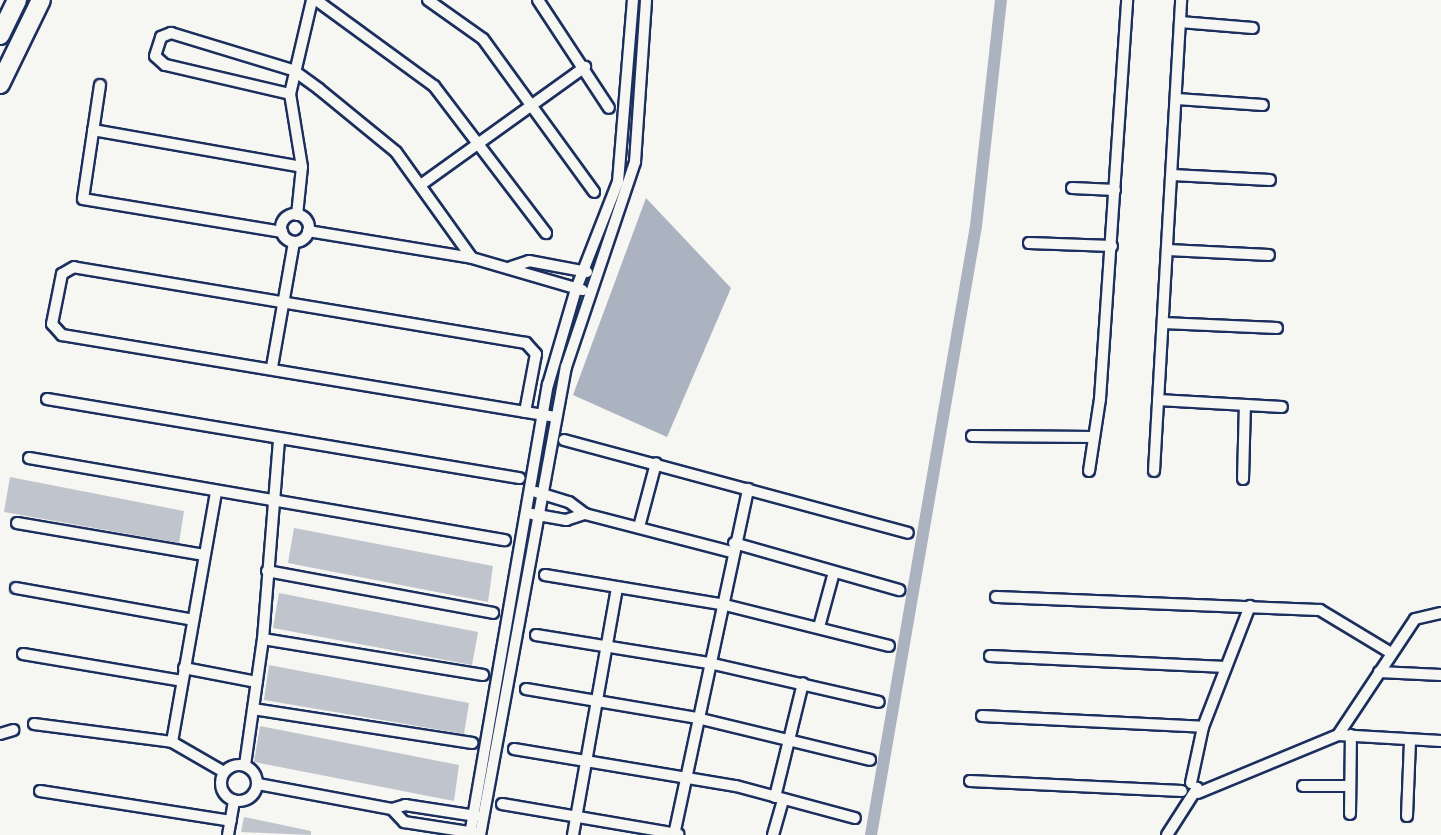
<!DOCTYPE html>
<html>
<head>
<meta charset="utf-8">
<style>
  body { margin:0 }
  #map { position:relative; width:1441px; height:835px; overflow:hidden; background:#f6f6f2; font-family:Itim,sans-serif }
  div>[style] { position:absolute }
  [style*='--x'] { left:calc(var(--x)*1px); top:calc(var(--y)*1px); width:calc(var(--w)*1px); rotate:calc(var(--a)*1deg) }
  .water>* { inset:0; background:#abb2c0 }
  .canal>* { height:12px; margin:-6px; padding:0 6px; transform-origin:6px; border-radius:6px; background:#abb2c0 }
  .building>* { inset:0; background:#c0c4cd }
  .roads { filter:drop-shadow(2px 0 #1b2f5e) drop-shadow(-2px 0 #1b2f5e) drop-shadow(0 2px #1b2f5e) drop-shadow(0 -2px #1b2f5e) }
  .street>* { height:10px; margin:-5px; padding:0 5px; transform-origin:5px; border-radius:5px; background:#f6f6f2 }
  .street>.ring { margin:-5px; padding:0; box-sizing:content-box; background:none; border:10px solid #f6f6f2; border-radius:50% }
  .highway>* { height:18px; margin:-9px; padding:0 9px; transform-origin:9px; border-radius:9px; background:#f6f6f2 }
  span { translate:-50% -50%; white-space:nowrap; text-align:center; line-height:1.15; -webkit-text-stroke:8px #f6f6f2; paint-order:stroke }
</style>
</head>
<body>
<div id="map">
  <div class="water">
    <i style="clip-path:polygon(646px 198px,731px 288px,667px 437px,573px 395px)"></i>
  </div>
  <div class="canal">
    <i style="--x:871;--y:835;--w:618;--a:-80.22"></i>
    <i style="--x:976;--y:226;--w:227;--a:-83.7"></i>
  </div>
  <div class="building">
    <i style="clip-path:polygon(10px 477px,184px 511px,179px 543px,4px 512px)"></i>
    <i style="clip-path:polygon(294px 528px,493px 566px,488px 602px,288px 563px)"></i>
    <i style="clip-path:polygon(279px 593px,478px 632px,472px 665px,273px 628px)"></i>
    <i style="clip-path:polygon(269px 665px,469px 703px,464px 734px,264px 700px)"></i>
    <i style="clip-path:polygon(260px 726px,459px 765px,454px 801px,254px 762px)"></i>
    <i style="clip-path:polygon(244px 817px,311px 831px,311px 835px,241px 832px)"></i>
  </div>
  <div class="roads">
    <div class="street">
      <i style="--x:316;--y:0;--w:146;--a:36.1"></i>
      <i style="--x:434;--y:86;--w:185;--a:52.7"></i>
      <i style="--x:428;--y:0;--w:67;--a:35.3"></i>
      <i style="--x:483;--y:39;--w:189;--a:54"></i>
      <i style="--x:538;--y:0;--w:129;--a:56.7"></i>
      <i style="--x:1180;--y:22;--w:73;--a:4.7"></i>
      <i style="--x:100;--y:85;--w:115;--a:98.5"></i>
      <i style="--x:83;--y:199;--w:202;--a:9.4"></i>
      <i style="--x:290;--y:94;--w:128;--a:-166.9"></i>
      <i style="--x:165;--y:65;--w:13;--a:-138"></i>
      <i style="--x:155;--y:56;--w:20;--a:-72"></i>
      <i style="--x:161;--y:37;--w:11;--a:-22"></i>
      <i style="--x:171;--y:33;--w:127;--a:16.9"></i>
      <i style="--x:293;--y:70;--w:32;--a:36"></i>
      <i style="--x:319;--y:89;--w:99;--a:39.3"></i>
      <i style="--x:396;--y:152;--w:130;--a:54.4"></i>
      <i style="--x:1177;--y:99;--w:86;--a:4"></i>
      <i style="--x:93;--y:130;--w:212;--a:10"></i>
      <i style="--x:1172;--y:175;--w:98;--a:2.9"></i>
      <i style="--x:422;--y:184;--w:201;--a:-35.7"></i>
      <i style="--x:1072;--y:188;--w:43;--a:2.7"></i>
      <i class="ring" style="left:281px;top:214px;width:18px;height:18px"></i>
      <i style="--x:297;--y:215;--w:48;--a:-84.1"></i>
      <i style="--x:302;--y:167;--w:74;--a:-99.3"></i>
      <i style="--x:290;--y:94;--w:97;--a:-76.8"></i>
      <i style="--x:308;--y:231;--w:166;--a:9.3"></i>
      <i style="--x:472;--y:258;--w:115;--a:16.2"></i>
      <i style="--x:1029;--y:243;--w:83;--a:2.1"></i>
      <i style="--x:1168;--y:250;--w:101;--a:2.8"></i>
      <i style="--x:511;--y:267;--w:19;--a:-18"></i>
      <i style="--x:529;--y:261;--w:59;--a:10.7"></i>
      <i style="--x:1163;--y:323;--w:114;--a:2.5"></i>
      <i style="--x:272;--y:367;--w:127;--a:-80"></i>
      <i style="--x:47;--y:399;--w:479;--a:9.5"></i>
      <i style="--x:1158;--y:400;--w:124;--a:3.2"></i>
      <i style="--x:525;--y:412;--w:59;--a:-79.3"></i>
      <i style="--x:536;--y:354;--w:15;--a:-132"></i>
      <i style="--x:526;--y:343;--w:458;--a:-170.5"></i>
      <i style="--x:74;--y:267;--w:14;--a:150"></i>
      <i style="--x:62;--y:274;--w:51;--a:101.3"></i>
      <i style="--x:52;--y:324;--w:15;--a:48"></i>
      <i style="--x:62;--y:335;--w:501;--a:9.42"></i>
      <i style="--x:972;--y:436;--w:122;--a:0.5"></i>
      <i style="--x:564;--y:440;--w:356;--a:15.1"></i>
      <i style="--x:29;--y:458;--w:483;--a:9.8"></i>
      <i style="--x:1089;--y:471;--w:73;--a:-81.3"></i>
      <i style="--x:1100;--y:399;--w:400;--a:-86.1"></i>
      <i style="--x:1154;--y:471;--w:472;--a:-86.7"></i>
      <i style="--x:1243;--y:479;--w:74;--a:-88.5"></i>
      <i style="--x:536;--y:492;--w:34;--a:17"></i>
      <i style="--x:569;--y:502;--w:20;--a:37"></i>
      <i style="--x:585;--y:514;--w:152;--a:14.5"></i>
      <i style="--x:532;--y:514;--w:35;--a:10"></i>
      <i style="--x:566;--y:520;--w:20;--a:-18"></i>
      <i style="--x:17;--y:523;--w:190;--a:9.7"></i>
      <i style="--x:639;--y:527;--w:66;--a:-75.1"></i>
      <i style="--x:734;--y:543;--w:172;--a:15.9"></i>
      <i style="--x:267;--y:571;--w:230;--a:10.5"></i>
      <i style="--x:545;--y:575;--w:178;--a:9.4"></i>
      <i style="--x:721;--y:604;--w:173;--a:14"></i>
      <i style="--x:16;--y:588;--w:180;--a:10.2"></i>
      <i style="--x:996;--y:597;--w:324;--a:2.3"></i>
      <i style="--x:1320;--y:610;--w:83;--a:31.2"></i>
      <i style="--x:819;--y:627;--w:57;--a:-74.7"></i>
      <i style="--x:536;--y:635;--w:175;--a:9.2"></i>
      <i style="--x:709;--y:663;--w:174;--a:12.9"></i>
      <i style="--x:263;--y:639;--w:223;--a:9.3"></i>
      <i style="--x:23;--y:654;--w:161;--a:9.6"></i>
      <i style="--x:990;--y:656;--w:236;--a:2.7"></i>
      <i style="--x:184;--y:668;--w:74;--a:10.9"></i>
      <i style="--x:1379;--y:672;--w:62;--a:2.8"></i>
      <i style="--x:526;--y:689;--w:173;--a:9.6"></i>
      <i style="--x:697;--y:718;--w:178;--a:13.6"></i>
      <i style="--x:253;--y:709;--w:222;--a:8.8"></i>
      <i style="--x:982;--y:716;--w:221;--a:2.8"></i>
      <i style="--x:34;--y:724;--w:139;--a:7.4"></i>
      <i style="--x:172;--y:742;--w:60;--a:30"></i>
      <i style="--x:0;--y:734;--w:14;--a:-17"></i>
      <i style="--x:1338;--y:735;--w:103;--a:3.3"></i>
      <i style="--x:172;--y:742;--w:254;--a:-80"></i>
      <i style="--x:514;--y:749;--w:225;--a:9.5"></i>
      <i style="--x:736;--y:786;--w:123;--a:15.1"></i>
      <i class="ring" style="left:221px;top:765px;width:26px;height:26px"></i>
      <i style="--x:245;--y:765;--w:127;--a:-81.9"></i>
      <i style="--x:263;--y:639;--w:201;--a:-85.4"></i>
      <i style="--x:970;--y:781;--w:212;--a:2.7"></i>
      <i style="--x:1191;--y:783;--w:57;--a:-77.9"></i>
      <i style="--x:1203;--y:727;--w:130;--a:-68.8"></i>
      <i style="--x:258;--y:784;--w:136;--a:10.6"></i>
      <i style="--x:392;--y:809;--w:14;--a:-17"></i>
      <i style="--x:405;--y:805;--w:72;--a:8.8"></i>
      <i style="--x:1303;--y:786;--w:46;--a:0"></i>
      <i style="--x:40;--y:791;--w:193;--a:8.9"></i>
      <i style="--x:1198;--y:793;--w:152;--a:-22.5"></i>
      <i style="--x:1338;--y:735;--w:139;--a:-56.4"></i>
      <i style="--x:1415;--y:619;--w:27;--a:-13"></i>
      <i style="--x:775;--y:797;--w:117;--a:-76.2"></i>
      <i style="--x:502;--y:804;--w:179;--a:9.7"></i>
      <i style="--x:392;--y:809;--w:18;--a:47"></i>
      <i style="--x:404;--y:822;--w:72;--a:8.8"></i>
      <i style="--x:1350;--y:814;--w:79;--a:-89.3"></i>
      <i style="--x:1407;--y:816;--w:76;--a:-87.7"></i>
      <i style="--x:228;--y:835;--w:35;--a:-80"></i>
      <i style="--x:470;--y:835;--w:457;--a:-80.2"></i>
      <i style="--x:548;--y:385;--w:100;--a:-73.7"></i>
      <i style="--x:576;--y:289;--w:115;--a:-68.6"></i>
      <i style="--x:618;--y:182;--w:183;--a:-85.3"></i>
      <i style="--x:480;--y:835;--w:476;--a:-79.6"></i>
      <i style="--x:566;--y:367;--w:216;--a:-71.4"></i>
      <i style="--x:635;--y:162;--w:162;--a:-86.1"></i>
      <i style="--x:573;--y:835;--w:251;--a:-79.9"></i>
      <i style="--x:674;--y:835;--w:354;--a:-77.9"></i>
      <i style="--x:773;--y:835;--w:37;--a:-74"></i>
      <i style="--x:1167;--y:835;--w:56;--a:-57.4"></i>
    </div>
    <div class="highway">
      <i style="--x:0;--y:35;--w:39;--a:-64"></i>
      <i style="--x:0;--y:84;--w:93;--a:-64"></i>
    </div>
  </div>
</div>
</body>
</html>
